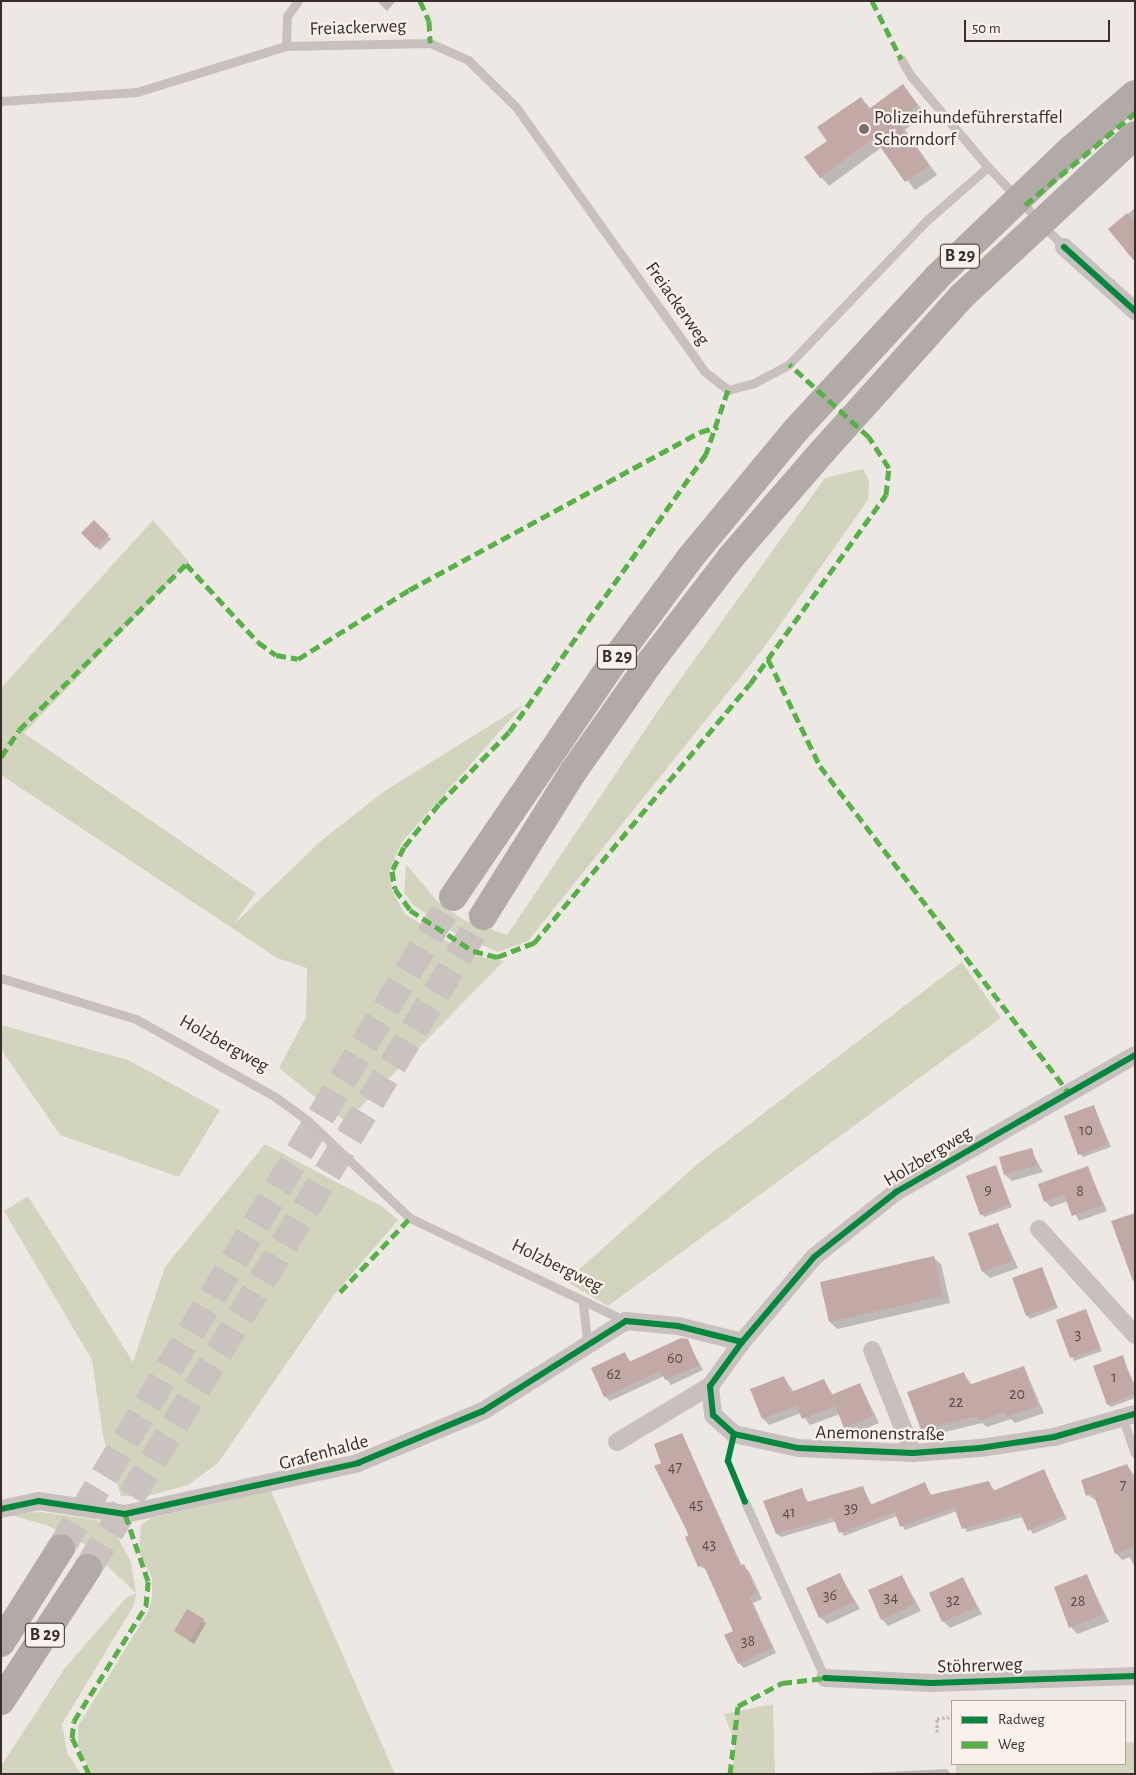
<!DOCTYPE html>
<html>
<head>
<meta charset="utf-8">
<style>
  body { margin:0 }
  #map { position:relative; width:1136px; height:1775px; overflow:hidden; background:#eee8e4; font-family:"Alegreya Sans",sans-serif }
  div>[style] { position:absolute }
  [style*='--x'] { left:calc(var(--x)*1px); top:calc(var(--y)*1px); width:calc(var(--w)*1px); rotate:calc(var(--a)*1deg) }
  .green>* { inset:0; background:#d2d4be }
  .shadow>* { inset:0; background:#0003 }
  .building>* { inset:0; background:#c2a9a5 }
  .trunk-tunnel>* { height:28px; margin-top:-14px; transform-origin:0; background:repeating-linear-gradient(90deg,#cac2bf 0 28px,transparent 0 42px) }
  .path>* { height:3px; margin-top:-1.5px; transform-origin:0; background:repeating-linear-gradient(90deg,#c1b8b4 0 2.5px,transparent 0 5px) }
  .service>* { height:9px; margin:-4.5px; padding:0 4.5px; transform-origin:4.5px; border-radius:4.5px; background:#c8c0bc }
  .minor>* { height:18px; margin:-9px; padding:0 9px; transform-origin:9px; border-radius:9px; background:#c8c0bc }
  .trunk>* { height:28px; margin:-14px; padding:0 14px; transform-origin:14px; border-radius:14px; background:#b2aaa7 }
  .trunk-bridge>* { height:28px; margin:-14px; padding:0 14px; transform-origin:14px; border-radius:14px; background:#b2aaa7 }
  .quiet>* { height:5px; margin-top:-2.5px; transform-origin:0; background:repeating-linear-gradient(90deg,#56b246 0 10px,transparent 0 15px) }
  .cycleway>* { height:6px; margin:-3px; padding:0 3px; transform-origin:3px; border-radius:3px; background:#00873e }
  .dots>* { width:14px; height:14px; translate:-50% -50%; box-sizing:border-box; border:2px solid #faf1eb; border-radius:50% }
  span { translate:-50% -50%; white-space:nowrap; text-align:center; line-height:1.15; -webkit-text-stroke:4.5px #faf1eb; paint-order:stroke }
  .number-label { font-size:16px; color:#5b4b49 }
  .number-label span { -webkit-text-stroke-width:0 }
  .shield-label span { padding:1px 4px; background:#faf1eb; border:1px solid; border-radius:4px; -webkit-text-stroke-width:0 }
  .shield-label { font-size:18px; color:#392c2a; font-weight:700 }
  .street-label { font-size:19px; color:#392c2a }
  .poi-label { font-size:19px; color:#392c2a }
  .left { translate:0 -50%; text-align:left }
  .frame { position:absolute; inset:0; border:2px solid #392c2a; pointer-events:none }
  .legend { position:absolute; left:951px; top:1700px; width:175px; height:65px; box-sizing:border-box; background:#faf1eb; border:1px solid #ada29e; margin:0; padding:6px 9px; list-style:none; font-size:15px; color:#392c2a }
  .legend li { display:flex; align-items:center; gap:10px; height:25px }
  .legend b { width:25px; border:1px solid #ada29e }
  .scale { position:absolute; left:964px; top:20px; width:146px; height:22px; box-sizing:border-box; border:2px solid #392c2a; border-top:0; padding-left:6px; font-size:15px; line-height:18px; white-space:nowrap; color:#392c2a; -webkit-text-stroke:4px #faf1eb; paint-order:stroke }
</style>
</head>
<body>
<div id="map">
  <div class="green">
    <i style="clip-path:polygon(863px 469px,869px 480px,868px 500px,762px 650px,528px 941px,498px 952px,455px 933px,413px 905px,404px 892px,406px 864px,437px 901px,464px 920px,507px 935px,666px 699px,825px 478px)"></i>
    <i style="clip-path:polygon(153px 520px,189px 562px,24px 733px,256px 893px,234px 924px,321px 841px,383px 792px,523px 705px,402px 842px,390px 868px,392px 891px,405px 914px,469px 955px,504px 961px,346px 1122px,279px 1068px,306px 1017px,307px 968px,277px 958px,1px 775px,1px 688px)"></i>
    <i style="clip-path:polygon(962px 962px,1001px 1018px,608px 1306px,566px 1281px,701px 1161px)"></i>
    <i style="clip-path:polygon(1px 1025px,128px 1060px,220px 1110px,179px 1177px,60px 1135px,1px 1049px)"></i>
    <i style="clip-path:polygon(265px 1144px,383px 1207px,398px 1220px,333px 1296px,218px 1463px,188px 1485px,144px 1497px,121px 1496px,103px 1436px,92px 1360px,4px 1211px,28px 1196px,133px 1362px,165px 1267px)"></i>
    <i style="clip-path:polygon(271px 1491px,395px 1774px,92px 1774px,78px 1747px,78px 1726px,148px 1612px,152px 1598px,152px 1578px,139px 1552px,141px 1525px,151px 1518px)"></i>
    <i style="clip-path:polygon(41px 1512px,97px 1520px,117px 1536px,131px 1562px,136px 1594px,134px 1605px,62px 1724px,67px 1752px,81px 1774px,1px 1774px,1px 1766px,65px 1668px,126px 1598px,136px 1593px,84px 1544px,46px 1525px,7px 1514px)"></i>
    <i style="clip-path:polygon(773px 1704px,775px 1774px,732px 1774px,735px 1742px,724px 1714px)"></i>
    <i style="clip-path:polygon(1135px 1742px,1135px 1774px,956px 1774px,956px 1764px,1125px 1764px,1125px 1743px)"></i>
  </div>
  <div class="shadow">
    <i style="clip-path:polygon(377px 1px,396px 1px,387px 11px)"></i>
    <i style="clip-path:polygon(902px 86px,926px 114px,905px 130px,937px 175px,915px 190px,882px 147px,829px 186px,821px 177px,828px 141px,861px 98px,871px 109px)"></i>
    <i style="clip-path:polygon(1135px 208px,1135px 260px,1110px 229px)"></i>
    <i style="clip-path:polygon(94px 522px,111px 539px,100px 550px,83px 533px)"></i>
    <i style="clip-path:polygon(1094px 1107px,1111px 1147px,1083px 1157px,1080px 1154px)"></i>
    <i style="clip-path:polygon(1031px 1150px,1043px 1172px,1012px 1181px,1005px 1175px)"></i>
    <i style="clip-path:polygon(995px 1167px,1012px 1207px,984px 1217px,981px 1214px)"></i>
    <i style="clip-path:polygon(1088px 1168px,1107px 1211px,1079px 1221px,1068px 1201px,1051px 1207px,1045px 1201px)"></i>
    <i style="clip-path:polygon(998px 1224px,1018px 1268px,990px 1278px,983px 1272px)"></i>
    <i style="clip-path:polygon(934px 1258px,941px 1264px,950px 1303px,837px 1329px,830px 1322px,822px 1283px)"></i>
    <i style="clip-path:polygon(1042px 1268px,1058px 1308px,1030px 1319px,1027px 1315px)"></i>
    <i style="clip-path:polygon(1086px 1310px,1102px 1351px,1074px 1361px,1058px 1321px)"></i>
    <i style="clip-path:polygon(687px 1341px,703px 1370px,671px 1385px,664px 1376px,610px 1401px,605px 1396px,625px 1354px,631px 1362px)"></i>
    <i style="clip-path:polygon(1122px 1357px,1135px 1385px,1135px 1398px,1111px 1407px,1108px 1404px)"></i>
    <i style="clip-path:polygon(1024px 1367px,1044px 1413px,1015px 1423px,1011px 1419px,987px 1427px,982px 1423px,929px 1436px,922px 1429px,964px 1374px,972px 1385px)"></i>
    <i style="clip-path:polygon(784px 1378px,794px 1392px,824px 1380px,833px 1395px,860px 1384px,879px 1423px,852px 1434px,840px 1414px,810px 1425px,801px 1413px,769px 1425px,763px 1418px)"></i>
    <i style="clip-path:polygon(682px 1434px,742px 1566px,749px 1571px,762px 1599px,753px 1603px,776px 1653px,744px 1668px,739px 1663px,735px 1631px,707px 1570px,699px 1566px,663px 1464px)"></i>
    <i style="clip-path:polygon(1127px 1465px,1135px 1476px,1135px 1569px,1130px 1557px,1122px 1560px,1116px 1553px,1097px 1501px,1088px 1495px)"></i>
    <i style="clip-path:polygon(1044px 1471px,1067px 1519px,1033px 1534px,1023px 1517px,967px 1532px,957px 1511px,905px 1530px,897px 1516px,844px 1536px,836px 1521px,781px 1537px,777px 1534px,801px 1490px,809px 1503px,862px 1487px,872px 1505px,925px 1484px,932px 1496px,989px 1483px,995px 1491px)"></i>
    <i style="clip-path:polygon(840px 1575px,860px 1609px,827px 1624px,820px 1617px)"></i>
    <i style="clip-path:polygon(902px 1576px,921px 1611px,888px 1626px,882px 1619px)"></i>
    <i style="clip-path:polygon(1087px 1576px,1109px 1622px,1077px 1634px,1071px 1627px)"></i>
    <i style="clip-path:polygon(963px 1579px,982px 1614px,950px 1628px,943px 1621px)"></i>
    <i style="clip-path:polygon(188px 1611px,206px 1623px,194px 1644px,175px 1631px)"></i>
    <i style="clip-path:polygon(947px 1769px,951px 1774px,846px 1774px)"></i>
  </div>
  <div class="building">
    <i style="clip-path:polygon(903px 84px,918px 105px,897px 121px,929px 166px,905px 182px,874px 138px,820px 178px,804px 157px,827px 141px,817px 127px,861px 97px,869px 109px)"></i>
    <i style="clip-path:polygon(1127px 213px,1135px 222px,1135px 262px,1108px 229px)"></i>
    <i style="clip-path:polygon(94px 520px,109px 535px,96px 548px,81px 533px)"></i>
    <i style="clip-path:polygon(1094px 1105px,1108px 1144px,1078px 1155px,1064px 1116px)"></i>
    <i style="clip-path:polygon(1032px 1148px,1037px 1165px,1004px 1175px,999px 1157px)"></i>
    <i style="clip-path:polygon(996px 1165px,1010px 1204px,980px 1215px,966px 1176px)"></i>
    <i style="clip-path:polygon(1088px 1166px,1102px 1205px,1072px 1216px,1064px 1195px,1044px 1202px,1038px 1184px)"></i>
    <i style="clip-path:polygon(1135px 1213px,1135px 1280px,1133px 1281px,1111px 1221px)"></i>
    <i style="clip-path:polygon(998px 1223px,1012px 1261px,982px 1272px,968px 1233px)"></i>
    <i style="clip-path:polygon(934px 1256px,943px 1296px,829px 1322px,820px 1282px)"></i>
    <i style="clip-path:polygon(1042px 1267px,1056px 1305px,1026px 1316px,1012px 1278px)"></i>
    <i style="clip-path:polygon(1086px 1309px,1100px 1348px,1070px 1358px,1056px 1320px)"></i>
    <i style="clip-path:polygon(681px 1338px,688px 1339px,699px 1365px,665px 1380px,661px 1371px,604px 1397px,591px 1368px,625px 1352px,629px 1362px)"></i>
    <i style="clip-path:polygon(1123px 1355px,1135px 1394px,1107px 1405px,1093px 1366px)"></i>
    <i style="clip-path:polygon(1024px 1366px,1038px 1406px,1007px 1417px,1005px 1412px,979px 1421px,977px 1416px,921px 1430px,907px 1392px,964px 1372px,969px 1385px)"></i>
    <i style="clip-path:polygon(784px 1376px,796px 1406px,762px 1419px,750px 1389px)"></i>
    <i style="clip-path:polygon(824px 1379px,835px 1406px,802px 1419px,791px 1392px)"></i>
    <i style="clip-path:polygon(860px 1383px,873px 1416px,844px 1428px,831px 1395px)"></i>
    <i style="clip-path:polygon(682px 1433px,740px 1566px,744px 1564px,757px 1593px,749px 1597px,772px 1648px,738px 1664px,724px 1635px,733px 1631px,703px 1564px,698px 1567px,685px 1537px,689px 1535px,654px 1466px,661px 1463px,654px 1444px)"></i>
    <i style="clip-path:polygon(1127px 1464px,1135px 1486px,1135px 1547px,1115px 1554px,1093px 1493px,1086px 1496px,1081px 1480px)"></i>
    <i style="clip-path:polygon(1044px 1469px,1064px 1515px,1028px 1531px,1020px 1513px,962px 1529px,954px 1507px,900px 1527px,895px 1512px,839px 1533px,833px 1517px,776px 1534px,763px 1501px,802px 1488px,807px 1502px,863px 1486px,870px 1505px,925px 1482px,930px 1495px,989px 1481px,993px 1491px)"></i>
    <i style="clip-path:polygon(840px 1573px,854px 1602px,819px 1618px,806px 1588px)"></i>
    <i style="clip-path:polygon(1087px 1574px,1103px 1615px,1069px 1628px,1054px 1587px)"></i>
    <i style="clip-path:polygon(902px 1575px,915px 1604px,881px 1620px,868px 1590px)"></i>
    <i style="clip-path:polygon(963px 1577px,977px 1607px,942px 1622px,929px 1593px)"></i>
    <i style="clip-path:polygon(187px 1609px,204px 1619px,190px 1641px,174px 1631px)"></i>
  </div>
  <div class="trunk-tunnel">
    <i style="--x:61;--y:1548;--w:760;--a:-58.95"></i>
    <i style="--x:88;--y:1568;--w:762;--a:-58.79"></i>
  </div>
  <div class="path">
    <i style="--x:937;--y:1732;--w:14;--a:-90"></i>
    <i style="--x:937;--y:1718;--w:15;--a:-4"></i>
  </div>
  <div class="service">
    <i style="--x:286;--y:46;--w:30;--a:-88"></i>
    <i style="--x:287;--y:16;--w:19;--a:-54"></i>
    <i style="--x:901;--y:59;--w:20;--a:60"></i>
    <i style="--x:911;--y:76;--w:119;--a:49.8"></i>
    <i style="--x:1;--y:101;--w:136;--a:-3.8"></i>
    <i style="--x:137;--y:92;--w:156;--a:-17.2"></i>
    <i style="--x:286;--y:46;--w:144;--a:-1.2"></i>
    <i style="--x:430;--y:43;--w:42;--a:24.1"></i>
    <i style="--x:468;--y:60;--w:67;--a:44.4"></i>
    <i style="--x:516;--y:107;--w:324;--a:54.5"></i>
    <i style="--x:704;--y:371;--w:31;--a:38"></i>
    <i style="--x:728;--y:390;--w:27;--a:-15"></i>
    <i style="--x:754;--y:383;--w:40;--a:-28"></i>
    <i style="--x:789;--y:364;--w:198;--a:-46.2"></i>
    <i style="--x:926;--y:221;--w:82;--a:-41.1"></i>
    <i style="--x:988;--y:167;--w:110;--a:46.5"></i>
    <i style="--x:1;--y:978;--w:141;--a:16.9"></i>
    <i style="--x:136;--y:1019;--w:158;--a:29.2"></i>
    <i style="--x:274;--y:1096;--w:41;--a:36"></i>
    <i style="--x:307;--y:1120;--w:142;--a:43.6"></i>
    <i style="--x:410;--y:1218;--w:239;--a:25.5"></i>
    <i style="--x:583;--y:1303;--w:38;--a:84"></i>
    <i style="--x:1123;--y:1419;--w:36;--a:71"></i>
    <i style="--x:745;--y:1502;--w:193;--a:65.6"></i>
  </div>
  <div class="minor">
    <i style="--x:1064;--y:247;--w:96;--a:42"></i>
    <i style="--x:1039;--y:1229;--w:143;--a:47.8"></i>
    <i style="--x:742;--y:1342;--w:54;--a:126"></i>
    <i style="--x:710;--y:1386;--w:29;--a:84"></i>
    <i style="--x:713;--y:1415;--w:28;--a:42"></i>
    <i style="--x:734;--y:1434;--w:66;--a:12.3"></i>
    <i style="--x:798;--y:1448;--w:115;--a:2.5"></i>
    <i style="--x:913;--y:1453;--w:67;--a:-4.3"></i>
    <i style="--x:980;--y:1448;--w:75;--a:-8.5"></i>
    <i style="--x:1054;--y:1437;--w:84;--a:-15.9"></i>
    <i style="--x:872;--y:1350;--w:111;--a:68.3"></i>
    <i style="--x:617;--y:1442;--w:109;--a:-31.1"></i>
    <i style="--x:1;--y:1509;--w:38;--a:-12"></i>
    <i style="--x:38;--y:1501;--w:88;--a:8.5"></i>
    <i style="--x:125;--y:1514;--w:239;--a:-12.3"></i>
    <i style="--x:358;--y:1463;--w:135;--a:-22.6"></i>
    <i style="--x:483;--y:1411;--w:169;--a:-32.2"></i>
    <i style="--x:626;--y:1321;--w:52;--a:5.5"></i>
    <i style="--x:678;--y:1326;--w:66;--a:14"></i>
    <i style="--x:742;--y:1342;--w:111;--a:-49.7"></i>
    <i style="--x:814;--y:1257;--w:105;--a:-38.4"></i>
    <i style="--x:896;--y:1192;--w:275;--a:-29.8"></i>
    <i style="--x:825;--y:1678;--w:107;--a:2.7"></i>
    <i style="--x:932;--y:1683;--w:203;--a:-2"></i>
  </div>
  <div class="trunk">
    <i style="--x:453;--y:897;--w:289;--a:-55.7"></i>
    <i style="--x:616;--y:658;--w:124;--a:-53.5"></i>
    <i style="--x:690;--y:558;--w:166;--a:-50.4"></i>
    <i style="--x:483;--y:916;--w:170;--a:-58"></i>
    <i style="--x:573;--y:772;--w:136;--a:-54.9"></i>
    <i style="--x:651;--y:661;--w:131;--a:-52.4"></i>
    <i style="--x:731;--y:557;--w:139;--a:-49.1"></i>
    <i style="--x:1;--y:1643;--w:112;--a:-57.7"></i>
    <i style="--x:1;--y:1701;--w:159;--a:-56.8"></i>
  </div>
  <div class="trunk-bridge">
    <i style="--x:796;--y:430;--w:208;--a:-47.3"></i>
    <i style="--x:937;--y:277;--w:185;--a:-43.7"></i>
    <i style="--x:1071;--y:149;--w:84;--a:-40.7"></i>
    <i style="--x:822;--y:452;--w:210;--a:-48.1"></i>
    <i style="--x:962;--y:296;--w:236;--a:-42.9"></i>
  </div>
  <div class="quiet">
    <i style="--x:420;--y:1;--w:22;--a:66"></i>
    <i style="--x:429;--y:21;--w:22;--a:87"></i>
    <i style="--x:872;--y:1;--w:65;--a:63.4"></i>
    <i style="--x:1025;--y:205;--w:143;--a:-39.9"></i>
    <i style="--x:728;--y:390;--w:68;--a:109"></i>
    <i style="--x:706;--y:454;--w:341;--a:125.3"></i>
    <i style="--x:509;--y:732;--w:100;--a:134.2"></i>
    <i style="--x:439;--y:804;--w:55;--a:129.1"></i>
    <i style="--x:404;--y:847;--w:27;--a:117"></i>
    <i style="--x:392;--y:871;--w:18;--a:81"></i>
    <i style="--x:395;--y:889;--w:26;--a:54"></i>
    <i style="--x:410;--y:910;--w:75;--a:33.1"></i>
    <i style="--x:473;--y:951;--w:25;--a:14"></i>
    <i style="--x:497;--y:957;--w:40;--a:-21"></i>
    <i style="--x:534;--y:943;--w:337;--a:-50.2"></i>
    <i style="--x:750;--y:684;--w:233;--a:-54.3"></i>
    <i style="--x:886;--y:495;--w:27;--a:-84"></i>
    <i style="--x:889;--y:468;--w:37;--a:-123"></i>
    <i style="--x:869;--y:437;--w:108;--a:-137.6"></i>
    <i style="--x:768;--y:659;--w:119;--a:64.1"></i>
    <i style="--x:820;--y:766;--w:410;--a:52.7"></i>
    <i style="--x:1;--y:757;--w:32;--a:-56"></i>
    <i style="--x:19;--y:730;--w:235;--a:-44.8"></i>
    <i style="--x:186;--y:564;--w:106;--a:47.3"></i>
    <i style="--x:258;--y:642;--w:22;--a:36"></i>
    <i style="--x:276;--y:655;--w:22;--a:10"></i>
    <i style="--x:298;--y:659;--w:131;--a:-31.9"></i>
    <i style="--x:409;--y:590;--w:331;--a:-28.5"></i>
    <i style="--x:700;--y:432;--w:19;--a:-16"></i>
    <i style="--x:340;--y:1292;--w:102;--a:-46.6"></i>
    <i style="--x:89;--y:1774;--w:40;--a:-115"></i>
    <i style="--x:72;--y:1738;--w:17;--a:-83"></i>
    <i style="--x:74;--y:1721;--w:136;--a:-57.9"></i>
    <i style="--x:146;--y:1606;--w:25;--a:-85"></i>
    <i style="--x:148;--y:1581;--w:71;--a:-108.9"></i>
    <i style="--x:730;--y:1774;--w:68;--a:-83.3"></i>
    <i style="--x:738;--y:1706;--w:50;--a:-27.6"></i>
    <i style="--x:782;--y:1683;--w:43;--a:-6.6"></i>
  </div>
  <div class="cycleway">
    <i style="--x:1064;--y:247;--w:96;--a:42"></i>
    <i style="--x:742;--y:1342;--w:54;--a:126"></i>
    <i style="--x:710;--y:1386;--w:29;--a:84"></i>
    <i style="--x:713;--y:1415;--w:28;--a:42"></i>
    <i style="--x:734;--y:1434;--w:66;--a:12.3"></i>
    <i style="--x:798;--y:1448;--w:115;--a:2.5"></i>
    <i style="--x:913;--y:1453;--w:67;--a:-4.3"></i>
    <i style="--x:980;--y:1448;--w:75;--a:-8.5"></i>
    <i style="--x:1054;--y:1437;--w:84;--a:-15.9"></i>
    <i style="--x:734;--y:1434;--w:28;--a:103"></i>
    <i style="--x:728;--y:1461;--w:44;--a:67.5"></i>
    <i style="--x:1;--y:1509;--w:38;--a:-12"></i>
    <i style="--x:38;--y:1501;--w:88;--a:8.5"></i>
    <i style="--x:125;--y:1514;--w:239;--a:-12.3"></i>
    <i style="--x:358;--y:1463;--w:135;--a:-22.6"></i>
    <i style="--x:483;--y:1411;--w:169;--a:-32.2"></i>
    <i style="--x:626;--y:1321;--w:52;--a:5.5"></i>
    <i style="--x:678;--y:1326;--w:66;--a:14"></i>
    <i style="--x:742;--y:1342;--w:111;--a:-49.7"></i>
    <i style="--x:814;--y:1257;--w:105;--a:-38.4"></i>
    <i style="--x:896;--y:1192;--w:275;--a:-29.8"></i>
    <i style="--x:825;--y:1678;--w:107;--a:2.7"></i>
    <i style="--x:932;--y:1683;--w:203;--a:-2"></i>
  </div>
  <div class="dots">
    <i style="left:864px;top:129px;background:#786e6b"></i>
  </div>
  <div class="number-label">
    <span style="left:1086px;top:1130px">10</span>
    <span style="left:988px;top:1190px">9</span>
    <span style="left:1080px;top:1191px">8</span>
    <span style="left:1078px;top:1334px">3</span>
    <span style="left:675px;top:1358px">60</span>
    <span style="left:614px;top:1374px">62</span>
    <span style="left:1114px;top:1377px">1</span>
    <span style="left:1017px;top:1394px">20</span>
    <span style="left:956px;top:1402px">22</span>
    <span style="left:675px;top:1467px">47</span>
    <span style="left:1123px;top:1485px">7</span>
    <span style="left:696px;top:1504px">45</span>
    <span style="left:851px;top:1508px">39</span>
    <span style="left:789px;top:1512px">41</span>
    <span style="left:709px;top:1544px">43</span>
    <span style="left:830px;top:1595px">36</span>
    <span style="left:891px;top:1597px">34</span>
    <span style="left:953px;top:1600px">32</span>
    <span style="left:1078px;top:1601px">28</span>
    <span style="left:748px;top:1641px">38</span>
  </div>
  <div class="shield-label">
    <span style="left:960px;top:256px">B 29</span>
    <span style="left:617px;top:657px">B 29</span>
    <span style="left:45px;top:1635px">B 29</span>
  </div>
  <div class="street-label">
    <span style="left:358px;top:28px;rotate:-2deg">Freiackerweg</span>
    <span style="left:677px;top:304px;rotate:55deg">Freiackerweg</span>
    <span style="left:224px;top:1044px;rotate:29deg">Holzbergweg</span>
    <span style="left:928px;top:1157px;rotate:-31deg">Holzbergweg</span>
    <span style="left:557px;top:1266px;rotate:26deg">Holzbergweg</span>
    <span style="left:880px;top:1434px;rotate:1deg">Anemonenstraße</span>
    <span style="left:324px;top:1453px;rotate:-15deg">Grafenhalde</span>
    <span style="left:980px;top:1666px;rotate:-2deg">Stöhrerweg</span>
  </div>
  <div class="poi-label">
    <span class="left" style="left:874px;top:129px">Polizeihundeführerstaffel<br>Schorndorf</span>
  </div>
  <div class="frame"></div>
  <ul class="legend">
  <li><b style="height:6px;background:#00873e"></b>Radweg</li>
  <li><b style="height:6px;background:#56b246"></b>Weg</li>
  </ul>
  <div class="scale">50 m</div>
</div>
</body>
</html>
